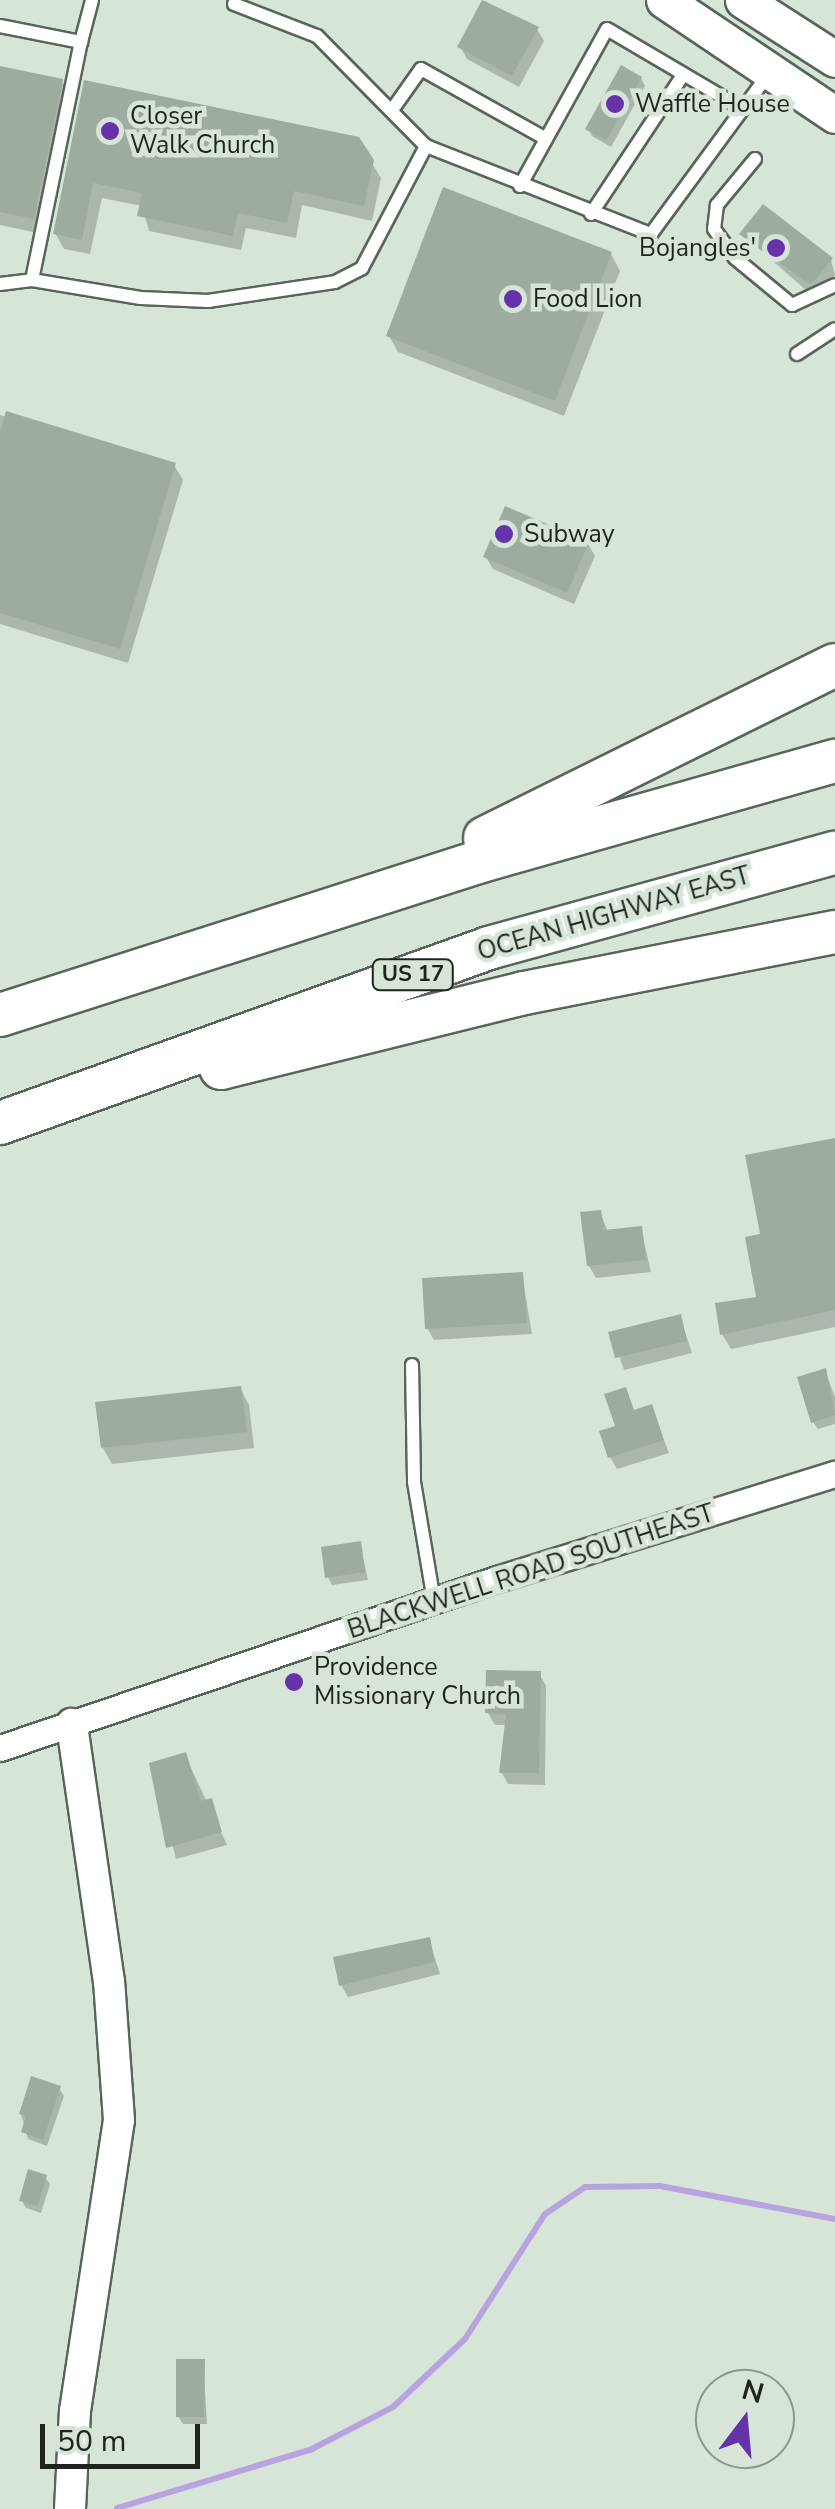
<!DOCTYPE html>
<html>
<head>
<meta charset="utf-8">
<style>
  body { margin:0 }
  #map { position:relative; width:835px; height:2509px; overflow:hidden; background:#d6e5d8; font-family:"Nunito Sans",sans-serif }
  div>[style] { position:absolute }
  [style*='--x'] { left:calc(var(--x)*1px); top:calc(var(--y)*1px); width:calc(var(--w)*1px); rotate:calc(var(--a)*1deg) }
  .shadow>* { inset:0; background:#0003 }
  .stream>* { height:6px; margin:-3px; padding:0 3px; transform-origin:3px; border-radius:3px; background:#b7a3e0 }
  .building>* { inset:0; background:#9eaca0 }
  .roads { filter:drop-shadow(2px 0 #58655a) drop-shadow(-2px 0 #58655a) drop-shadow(0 2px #58655a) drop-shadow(0 -2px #58655a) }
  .service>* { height:12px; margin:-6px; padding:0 6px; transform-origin:6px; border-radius:6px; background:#fff }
  .minor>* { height:25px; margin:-12.5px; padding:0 12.5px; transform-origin:12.5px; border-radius:12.5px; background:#fff }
  .tertiary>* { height:30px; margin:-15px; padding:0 15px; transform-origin:15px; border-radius:15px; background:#fff }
  .secondary>* { height:35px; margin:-17.5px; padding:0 17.5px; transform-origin:17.5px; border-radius:17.5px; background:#fff }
  .motorway>* { height:42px; margin:-21px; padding:0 21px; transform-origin:21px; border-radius:21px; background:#fff }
  .dots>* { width:28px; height:28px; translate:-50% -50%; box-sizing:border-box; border:5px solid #d6e5d8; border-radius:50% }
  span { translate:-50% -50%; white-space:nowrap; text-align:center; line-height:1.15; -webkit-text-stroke:9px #d6e5d8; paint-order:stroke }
  .shield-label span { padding:2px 8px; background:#d6e5d8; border:2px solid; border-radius:8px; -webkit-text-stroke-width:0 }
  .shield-label { font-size:22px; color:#1e231e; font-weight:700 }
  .poi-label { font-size:25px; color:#1e231e }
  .left { translate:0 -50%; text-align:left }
  .right { translate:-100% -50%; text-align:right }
  .street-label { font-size:25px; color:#1e231e }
  .north { position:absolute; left:695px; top:2369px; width:100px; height:100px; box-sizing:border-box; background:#d6e5d8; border:2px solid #8c978e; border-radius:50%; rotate:16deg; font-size:28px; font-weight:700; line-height:40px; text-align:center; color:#1e231e }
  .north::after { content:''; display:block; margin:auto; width:35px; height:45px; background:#6632a9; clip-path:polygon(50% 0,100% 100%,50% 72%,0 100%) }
  .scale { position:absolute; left:40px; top:2424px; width:160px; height:45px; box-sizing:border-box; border:5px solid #1e231e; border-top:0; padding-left:12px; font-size:30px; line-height:35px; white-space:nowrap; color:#1e231e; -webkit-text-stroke:8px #d6e5d8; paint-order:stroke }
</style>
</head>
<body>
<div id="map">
  <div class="shadow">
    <i style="clip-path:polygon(485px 1px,537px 29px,544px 41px,519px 87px,467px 59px,460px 47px)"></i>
    <i style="clip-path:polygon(0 69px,62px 81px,71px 97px,43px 234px,0 225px)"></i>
    <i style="clip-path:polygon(641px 78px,645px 86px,611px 147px,592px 136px,588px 128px)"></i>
    <i style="clip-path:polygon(86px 83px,357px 139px,381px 178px,372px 221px,302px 205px,296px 238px,246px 228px,241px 250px,149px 231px,142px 206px,102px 198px,90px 254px,64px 249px,55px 233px)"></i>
    <i style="clip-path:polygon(742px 234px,831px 260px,835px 275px,815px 298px)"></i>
    <i style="clip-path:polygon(611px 254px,620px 271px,564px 416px,398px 352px,389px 336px)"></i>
    <i style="clip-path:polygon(0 415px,174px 465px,183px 480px,128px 663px,0 624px)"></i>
    <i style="clip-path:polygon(588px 544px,595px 556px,574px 604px,493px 569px,486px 557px)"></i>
    <i style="clip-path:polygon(835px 1141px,835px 1327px,731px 1349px,722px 1334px,759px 1299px,763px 1236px)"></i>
    <i style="clip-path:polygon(600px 1212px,608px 1232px,641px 1229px,651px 1272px,596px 1278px,589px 1266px)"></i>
    <i style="clip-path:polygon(522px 1274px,532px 1334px,434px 1340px,427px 1328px)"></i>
    <i style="clip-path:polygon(680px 1317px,692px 1353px,624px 1370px,611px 1333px)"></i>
    <i style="clip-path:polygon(825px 1371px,835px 1397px,835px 1424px,818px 1429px,813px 1422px)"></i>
    <i style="clip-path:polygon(240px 1388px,249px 1405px,254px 1448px,112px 1464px,103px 1448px)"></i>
    <i style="clip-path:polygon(625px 1390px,635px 1412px,651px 1407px,669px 1453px,617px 1469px,610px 1457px)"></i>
    <i style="clip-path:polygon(360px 1544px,368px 1580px,332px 1585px,328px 1577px)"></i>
    <i style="clip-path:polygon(539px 1673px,546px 1686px,545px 1785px,508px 1784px,501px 1772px,507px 1725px,495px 1725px,488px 1713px)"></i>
    <i style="clip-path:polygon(185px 1755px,227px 1845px,176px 1859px,152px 1764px)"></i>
    <i style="clip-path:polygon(429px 1940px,440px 1974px,348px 1997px,341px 1985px)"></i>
    <i style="clip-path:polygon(59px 2088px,64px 2096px,47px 2146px,28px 2139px,21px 2114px)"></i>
    <i style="clip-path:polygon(45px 2177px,50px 2184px,41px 2213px,26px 2208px,22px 2201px)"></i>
    <i style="clip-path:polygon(203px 2361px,207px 2424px,183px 2424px,178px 2416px)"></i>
  </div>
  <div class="stream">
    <i style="--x:117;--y:2508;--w:204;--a:-16.8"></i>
    <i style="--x:312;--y:2449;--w:91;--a:-27.4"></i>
    <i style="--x:393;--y:2407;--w:99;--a:-43.4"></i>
    <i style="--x:465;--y:2339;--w:148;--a:-57.4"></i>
    <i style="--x:545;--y:2214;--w:48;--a:-34"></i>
    <i style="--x:585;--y:2187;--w:75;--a:-0.8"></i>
    <i style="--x:660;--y:2186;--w:178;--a:10.7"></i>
  </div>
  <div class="building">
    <i style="clip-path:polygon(482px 0,539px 27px,512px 76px,457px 47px)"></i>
    <i style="clip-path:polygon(621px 65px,642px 77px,606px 141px,585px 129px)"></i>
    <i style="clip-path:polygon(0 66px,63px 79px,34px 219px,0 212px)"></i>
    <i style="clip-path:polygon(84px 80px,359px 137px,374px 160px,364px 206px,294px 191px,287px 223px,238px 213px,233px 236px,137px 216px,142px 193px,93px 183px,82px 240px,53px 234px)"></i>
    <i style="clip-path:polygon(443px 187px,612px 252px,555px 401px,386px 336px)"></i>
    <i style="clip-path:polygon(763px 204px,833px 258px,811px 285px,739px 234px)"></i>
    <i style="clip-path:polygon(6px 411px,176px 463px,120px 649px,0 613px,0 432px)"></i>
    <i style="clip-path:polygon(505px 506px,589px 542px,567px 593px,483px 557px)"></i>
    <i style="clip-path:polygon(835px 1138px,835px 1310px,720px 1335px,715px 1303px,756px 1297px,745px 1237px,760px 1234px,745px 1155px)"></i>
    <i style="clip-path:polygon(601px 1210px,604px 1230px,642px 1226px,646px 1260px,587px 1266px,580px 1212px)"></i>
    <i style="clip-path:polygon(523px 1272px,527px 1323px,425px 1329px,422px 1278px)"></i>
    <i style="clip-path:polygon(681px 1314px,687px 1341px,615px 1358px,608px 1332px)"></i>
    <i style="clip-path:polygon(826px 1368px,835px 1415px,811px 1423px,797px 1377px)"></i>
    <i style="clip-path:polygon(241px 1386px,247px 1432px,101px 1448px,95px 1402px)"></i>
    <i style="clip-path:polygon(626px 1387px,634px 1410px,652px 1404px,664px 1440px,608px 1458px,599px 1431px,615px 1426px,604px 1394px)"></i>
    <i style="clip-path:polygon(361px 1541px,365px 1572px,325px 1578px,321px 1547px)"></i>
    <i style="clip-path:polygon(486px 1670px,541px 1671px,539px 1773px,499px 1773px,506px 1714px,485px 1713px)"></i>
    <i style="clip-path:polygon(186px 1752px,201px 1801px,212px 1798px,222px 1832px,166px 1848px,149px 1763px)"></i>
    <i style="clip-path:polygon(430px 1937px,435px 1962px,339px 1986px,333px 1957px)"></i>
    <i style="clip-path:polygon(31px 2076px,61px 2086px,43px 2140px,21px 2132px,26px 2116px,19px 2114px)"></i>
    <i style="clip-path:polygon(28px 2169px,47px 2175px,38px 2206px,19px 2201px)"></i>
    <i style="clip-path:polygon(176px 2359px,205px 2359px,204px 2417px,176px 2417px)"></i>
  </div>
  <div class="roads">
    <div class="service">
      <i style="--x:234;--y:4;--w:89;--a:21.1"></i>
      <i style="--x:317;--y:36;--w:155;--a:45.3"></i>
      <i style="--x:426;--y:146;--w:242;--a:21.4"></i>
      <i style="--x:651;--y:234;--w:201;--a:-53.7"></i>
      <i style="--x:0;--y:26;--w:83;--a:11.2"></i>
      <i style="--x:81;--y:42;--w:43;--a:-75.3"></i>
      <i style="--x:392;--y:110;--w:50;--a:-54.7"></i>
      <i style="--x:421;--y:69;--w:143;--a:29.2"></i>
      <i style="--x:755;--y:159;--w:60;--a:129.6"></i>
      <i style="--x:717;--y:205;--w:24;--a:97"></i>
      <i style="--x:714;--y:229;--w:36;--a:54"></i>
      <i style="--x:735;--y:258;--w:74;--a:39.5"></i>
      <i style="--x:792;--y:305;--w:47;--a:-24.9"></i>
      <i style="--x:520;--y:186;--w:179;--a:-61"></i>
      <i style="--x:607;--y:29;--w:156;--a:30.5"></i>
      <i style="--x:591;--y:214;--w:167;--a:-56.5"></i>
      <i style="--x:32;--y:280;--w:243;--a:-78.4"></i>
      <i style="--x:0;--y:284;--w:32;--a:-7"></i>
      <i style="--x:32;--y:280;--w:110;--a:9.4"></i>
      <i style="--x:141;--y:298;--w:67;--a:2.6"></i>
      <i style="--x:208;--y:301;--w:128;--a:-8.5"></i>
      <i style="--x:335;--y:282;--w:30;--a:-27"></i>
      <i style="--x:362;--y:268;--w:138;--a:-62.3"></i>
      <i style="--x:797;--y:354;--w:45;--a:-33.3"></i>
      <i style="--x:412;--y:1365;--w:117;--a:89"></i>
      <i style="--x:414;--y:1482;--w:121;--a:80.5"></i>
    </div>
    <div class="minor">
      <i style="--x:0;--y:1748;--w:525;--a:-18.78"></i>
      <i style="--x:497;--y:1579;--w:354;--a:-17.3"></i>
    </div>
    <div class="tertiary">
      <i style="--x:70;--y:2509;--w:98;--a:-87.1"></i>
      <i style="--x:75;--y:2411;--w:294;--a:-81.4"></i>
      <i style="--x:119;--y:2120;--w:138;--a:-94.1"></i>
      <i style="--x:109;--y:1982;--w:261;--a:-98.2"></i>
    </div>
    <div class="secondary">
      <i style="--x:664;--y:0;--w:206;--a:33.9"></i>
      <i style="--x:743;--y:0;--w:109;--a:32.7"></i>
    </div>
    <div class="motorway">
      <i style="--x:485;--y:838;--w:390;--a:-26.3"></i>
      <i style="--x:0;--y:1015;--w:512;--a:-17.73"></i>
      <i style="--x:488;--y:859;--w:361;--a:-15.8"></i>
      <i style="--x:221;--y:1068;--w:312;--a:-13.9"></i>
      <i style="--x:524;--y:993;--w:317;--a:-11.1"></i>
      <i style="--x:0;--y:1123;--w:519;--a:-19.69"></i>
      <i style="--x:489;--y:948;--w:359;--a:-15.4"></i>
    </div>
  </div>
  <div class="dots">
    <i style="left:615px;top:104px;background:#6632a9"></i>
    <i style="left:110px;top:131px;background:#6632a9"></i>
    <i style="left:776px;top:248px;background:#6632a9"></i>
    <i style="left:513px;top:299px;background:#6632a9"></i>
    <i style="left:504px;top:534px;background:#6632a9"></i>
    <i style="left:294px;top:1682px;background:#6632a9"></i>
  </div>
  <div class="shield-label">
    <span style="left:413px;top:975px">US 17</span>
  </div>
  <div class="poi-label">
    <span class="left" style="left:635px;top:104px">Waffle House</span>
    <span class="left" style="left:130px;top:131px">Closer<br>Walk Church</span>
    <span class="right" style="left:756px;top:248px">Bojangles'</span>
    <span class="left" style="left:533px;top:299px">Food Lion</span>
    <span class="left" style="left:524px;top:534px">Subway</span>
    <span class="left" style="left:314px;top:1682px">Providence<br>Missionary Church</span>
  </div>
  <div class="street-label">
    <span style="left:614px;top:914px;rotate:-16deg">OCEAN HIGHWAY EAST</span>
    <span style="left:531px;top:1572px;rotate:-18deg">BLACKWELL ROAD SOUTHEAST</span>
  </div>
  <div class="north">N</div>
  <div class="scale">50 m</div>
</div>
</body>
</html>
